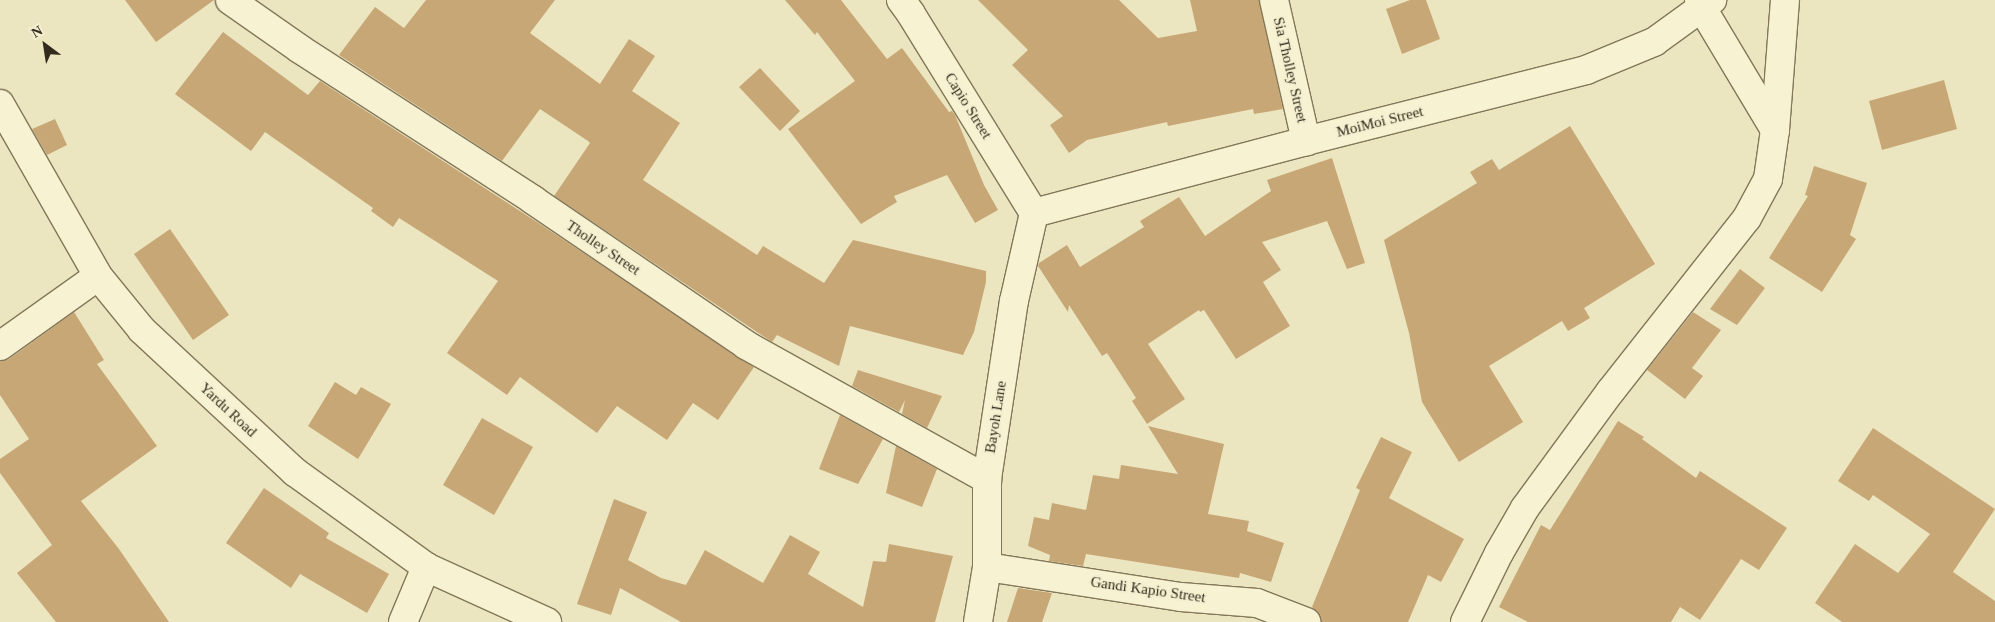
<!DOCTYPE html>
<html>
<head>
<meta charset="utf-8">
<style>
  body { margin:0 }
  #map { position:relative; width:1995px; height:622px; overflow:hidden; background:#ebe6c0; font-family:Georgia,serif }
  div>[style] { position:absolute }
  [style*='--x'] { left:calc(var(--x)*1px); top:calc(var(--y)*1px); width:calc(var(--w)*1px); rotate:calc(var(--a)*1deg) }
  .building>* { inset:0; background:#c8a777 }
  .roads { filter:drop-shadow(1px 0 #837759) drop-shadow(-1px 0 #837759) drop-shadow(0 1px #837759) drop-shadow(0 -1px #837759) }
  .minor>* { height:28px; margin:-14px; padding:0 14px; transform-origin:14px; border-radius:14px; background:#f7f2d2 }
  span { translate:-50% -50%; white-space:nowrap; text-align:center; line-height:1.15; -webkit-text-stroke:4px #f3efcf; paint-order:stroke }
  .street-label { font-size:15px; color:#332c1d }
  .north { position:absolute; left:20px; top:20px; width:50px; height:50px; -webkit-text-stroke:4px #f3efcf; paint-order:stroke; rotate:329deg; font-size:14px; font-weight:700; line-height:20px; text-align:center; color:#332c1d }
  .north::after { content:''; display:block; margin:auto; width:18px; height:22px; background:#332c1d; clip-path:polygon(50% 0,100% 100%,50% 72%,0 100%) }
</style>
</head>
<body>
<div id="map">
  <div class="building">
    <i style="clip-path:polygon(125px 0,214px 0,156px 42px)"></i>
    <i style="clip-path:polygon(426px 0,555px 0,530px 33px,600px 84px,629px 39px,655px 56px,632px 91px,680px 123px,643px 180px,757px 255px,763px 246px,824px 283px,853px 240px,986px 271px,986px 282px,974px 332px,963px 355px,850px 326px,839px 366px,777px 335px,772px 342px,554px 196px,590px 143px,588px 141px,540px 109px,502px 161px,339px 55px,375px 7px,404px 28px)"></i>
    <i style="clip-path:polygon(785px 0,841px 0,887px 59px,902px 48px,949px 112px,952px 111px,955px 115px,984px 185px,998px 210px,975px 223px,947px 175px,894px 196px,897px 202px,861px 224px,788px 129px,855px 81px,817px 32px,815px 35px)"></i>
    <i style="clip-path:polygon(978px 0,1119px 0,1158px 38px,1197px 31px,1190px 0,1259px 0,1283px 109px,1254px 114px,1253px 109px,1168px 126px,1167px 122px,1087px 140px,1069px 153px,1050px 125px,1063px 116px,1012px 65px,1028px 50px)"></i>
    <i style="clip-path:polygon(1410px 0,1426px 0,1440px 39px,1402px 54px,1386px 9px)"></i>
    <i style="clip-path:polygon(223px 32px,308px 95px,320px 81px,537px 222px,754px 367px,718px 420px,693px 403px,667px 440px,617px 406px,597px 433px,520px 377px,507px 395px,447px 353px,498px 281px,399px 218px,393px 227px,371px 211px,373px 208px,265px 132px,251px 151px,175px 94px)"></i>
    <i style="clip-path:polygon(760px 68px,800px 111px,780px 131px,739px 87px)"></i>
    <i style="clip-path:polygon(1944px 80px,1957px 129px,1882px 150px,1869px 101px)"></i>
    <i style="clip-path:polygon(55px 119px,67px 145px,47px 155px,32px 129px)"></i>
    <i style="clip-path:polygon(1570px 126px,1655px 264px,1584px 308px,1590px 318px,1568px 331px,1562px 321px,1489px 366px,1523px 422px,1459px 462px,1422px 402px,1409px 333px,1384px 240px,1477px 183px,1470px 172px,1492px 159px,1499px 170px)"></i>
    <i style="clip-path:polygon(1332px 158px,1365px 263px,1347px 269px,1327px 221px,1262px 242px,1281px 270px,1263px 282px,1290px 326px,1236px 359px,1204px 310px,1200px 312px,1199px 310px,1148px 344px,1185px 399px,1147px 424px,1132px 401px,1136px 398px,1107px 353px,1102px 356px,1069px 305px,1068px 312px,1038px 266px,1039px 263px,1067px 245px,1080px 267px,1144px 227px,1140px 221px,1179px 197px,1205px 236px,1271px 191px,1267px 180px)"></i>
    <i style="clip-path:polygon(1814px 166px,1867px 183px,1850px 235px,1856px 239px,1822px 292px,1769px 258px,1808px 196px,1805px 195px)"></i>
    <i style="clip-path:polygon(170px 229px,229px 315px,193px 340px,134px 254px)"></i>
    <i style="clip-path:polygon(1740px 269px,1765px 288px,1737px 325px,1710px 309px)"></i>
    <i style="clip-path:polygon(74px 312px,104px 360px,97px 364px,157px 446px,81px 501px,119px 549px,169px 622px,56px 622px,17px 573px,52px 545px,0 473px,0 459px,29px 439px,0 395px,0 361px,9px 359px)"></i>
    <i style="clip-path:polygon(1693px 312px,1721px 330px,1692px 368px,1703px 376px,1685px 399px,1647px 370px)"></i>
    <i style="clip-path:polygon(858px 370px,942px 396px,927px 428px,902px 414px,905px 400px,899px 412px,852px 386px)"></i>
    <i style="clip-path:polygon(335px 382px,356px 395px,361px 387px,391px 404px,358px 459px,308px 426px)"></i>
    <i style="clip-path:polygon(840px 415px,883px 439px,858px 484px,819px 469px)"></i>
    <i style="clip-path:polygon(482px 418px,533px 447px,494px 515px,443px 485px)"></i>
    <i style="clip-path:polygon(1618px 421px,1644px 437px,1642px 439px,1696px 478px,1700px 471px,1787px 528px,1759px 570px,1741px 559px,1700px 620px,1680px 607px,1671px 622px,1528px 622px,1499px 607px,1541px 525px,1550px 530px)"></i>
    <i style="clip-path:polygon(1148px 426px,1224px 444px,1208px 514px,1249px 521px,1247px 531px,1284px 543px,1271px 582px,1240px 573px,1239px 578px,1086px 554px,1083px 566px,1049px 561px,1050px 555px,1028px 546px,1034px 517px,1049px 520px,1052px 503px,1086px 510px,1093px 475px,1119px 479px,1121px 465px,1178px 474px)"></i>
    <i style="clip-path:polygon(1873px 428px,1995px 509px,1953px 572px,1995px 601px,1995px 622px,1842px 622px,1815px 603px,1855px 544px,1898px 573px,1930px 534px,1873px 495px,1869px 501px,1838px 481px)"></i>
    <i style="clip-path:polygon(1381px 437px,1412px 452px,1389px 498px,1464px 539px,1441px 582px,1428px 575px,1408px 622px,1321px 622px,1318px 613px,1312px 607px,1360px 490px,1356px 488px)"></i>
    <i style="clip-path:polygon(896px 446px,937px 469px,922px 507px,886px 493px)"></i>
    <i style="clip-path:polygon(264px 488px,329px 533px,326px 538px,389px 574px,367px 613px,300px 574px,291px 588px,226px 543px)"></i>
    <i style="clip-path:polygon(614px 499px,647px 512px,628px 560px,661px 578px,686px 585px,705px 550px,763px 583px,790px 535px,820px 552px,808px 574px,863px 607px,873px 561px,886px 562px,889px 544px,953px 556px,935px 622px,681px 622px,620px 588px,611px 615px,577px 604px)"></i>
    <i style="clip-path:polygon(1018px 588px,1052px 593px,1042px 622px,1007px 622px)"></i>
  </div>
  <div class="roads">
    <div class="minor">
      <i style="--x:230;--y:0;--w:85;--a:35"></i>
      <i style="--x:300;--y:49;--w:278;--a:32.9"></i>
      <i style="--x:533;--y:200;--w:258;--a:34.2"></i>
      <i style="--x:746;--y:345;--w:276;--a:29.1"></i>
      <i style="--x:901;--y:0;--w:17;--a:54"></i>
      <i style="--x:911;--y:14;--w:234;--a:58.3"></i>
      <i style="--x:1274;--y:0;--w:145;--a:77.2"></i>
      <i style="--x:1699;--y:0;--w:9;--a:69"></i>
      <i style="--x:1702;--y:8;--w:142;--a:59.1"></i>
      <i style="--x:0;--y:104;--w:198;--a:60.3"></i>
      <i style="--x:98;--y:276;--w:70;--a:50.8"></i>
      <i style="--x:142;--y:330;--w:209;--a:42.9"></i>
      <i style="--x:295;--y:472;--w:162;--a:35.9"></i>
      <i style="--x:426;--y:567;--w:133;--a:24.4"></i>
      <i style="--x:1034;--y:213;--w:281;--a:-14.8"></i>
      <i style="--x:1306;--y:141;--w:289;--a:-14.2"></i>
      <i style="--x:1586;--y:70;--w:74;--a:-22.4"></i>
      <i style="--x:1654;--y:42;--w:72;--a:-35.9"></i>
      <i style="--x:0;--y:346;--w:120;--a:-35.5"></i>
      <i style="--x:987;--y:567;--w:196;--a:8.8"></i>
      <i style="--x:1181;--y:597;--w:76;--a:4.5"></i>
      <i style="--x:1257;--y:603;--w:53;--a:21.2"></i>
      <i style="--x:403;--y:622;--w:60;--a:-67.3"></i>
      <i style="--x:978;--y:622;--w:56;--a:-80.7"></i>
      <i style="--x:987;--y:567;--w:88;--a:-90"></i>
      <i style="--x:987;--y:479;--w:180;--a:-81.4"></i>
      <i style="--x:1014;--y:301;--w:90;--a:-77.2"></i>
      <i style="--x:1465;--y:622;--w:77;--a:-63.8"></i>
      <i style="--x:1499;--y:553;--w:52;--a:-60"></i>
      <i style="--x:1525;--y:508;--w:144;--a:-53.8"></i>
      <i style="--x:1610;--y:392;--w:221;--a:-51.8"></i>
      <i style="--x:1747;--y:218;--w:44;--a:-61.7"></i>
      <i style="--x:1768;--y:179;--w:49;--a:-81.9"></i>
      <i style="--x:1775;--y:130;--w:130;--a:-85.6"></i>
    </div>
  </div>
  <div class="street-label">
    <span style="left:1290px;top:70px;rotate:77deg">Sia Tholley Street</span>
    <span style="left:968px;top:106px;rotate:58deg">Capio Street</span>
    <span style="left:1380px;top:122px;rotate:-14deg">MoiMoi Street</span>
    <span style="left:603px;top:248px;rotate:34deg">Tholley Street</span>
    <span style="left:228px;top:410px;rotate:43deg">Yardu Road</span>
    <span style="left:996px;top:417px;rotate:-81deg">Bayoh Lane</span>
    <span style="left:1148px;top:590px;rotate:8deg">Gandi Kapio Street</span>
  </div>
  <div class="north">N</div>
</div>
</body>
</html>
